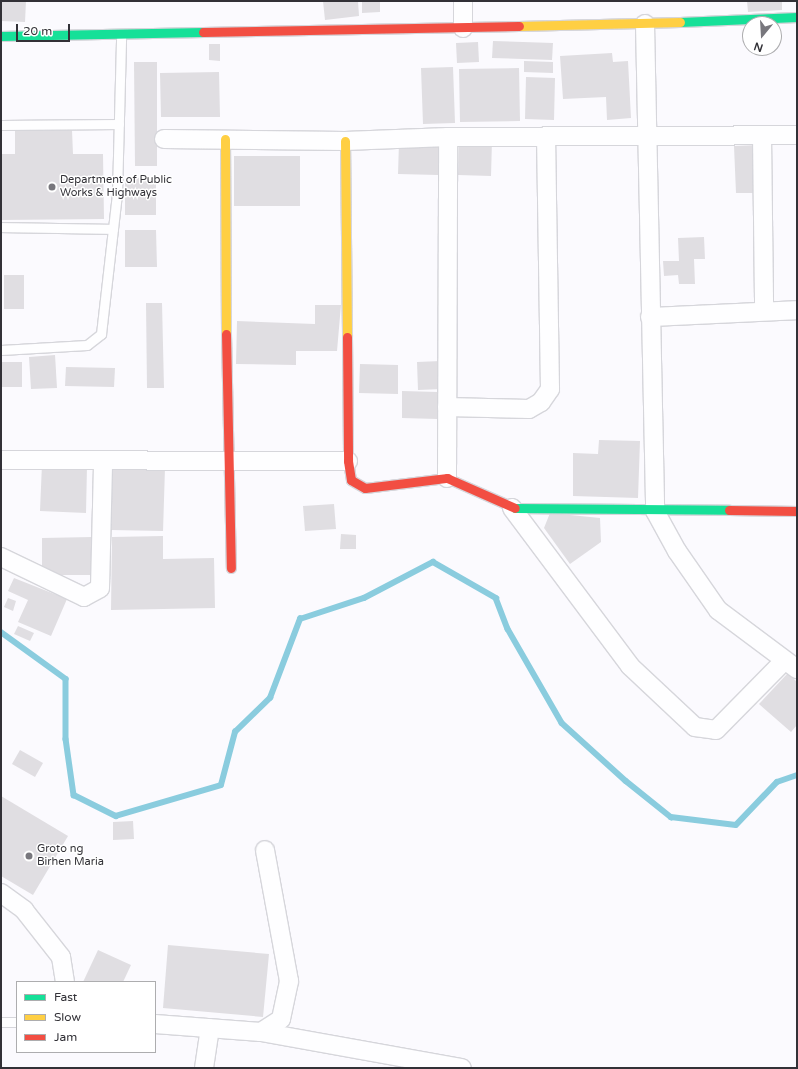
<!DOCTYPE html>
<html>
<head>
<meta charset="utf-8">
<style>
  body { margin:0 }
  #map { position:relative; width:798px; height:1069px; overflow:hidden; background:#fbfafe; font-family:"Varela Round",sans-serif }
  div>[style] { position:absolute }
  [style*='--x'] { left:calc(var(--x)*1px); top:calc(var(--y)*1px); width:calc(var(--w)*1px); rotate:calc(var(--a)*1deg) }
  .stream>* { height:5.5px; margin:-2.75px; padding:0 2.75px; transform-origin:2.75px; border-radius:2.75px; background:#8accde }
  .building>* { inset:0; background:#e0dee2 }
  .roads { filter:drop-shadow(1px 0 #d6d6db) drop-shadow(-1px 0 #d6d6db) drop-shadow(0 1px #d6d6db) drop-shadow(0 -1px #d6d6db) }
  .lane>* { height:9px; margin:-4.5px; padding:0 4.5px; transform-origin:4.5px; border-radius:4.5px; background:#fefeff }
  .street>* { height:18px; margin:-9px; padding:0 9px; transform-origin:9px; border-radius:9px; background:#fefeff }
  .fast>* { height:9px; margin:-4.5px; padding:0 4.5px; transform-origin:4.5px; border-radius:4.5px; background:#16e098 }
  .slow>* { height:9px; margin:-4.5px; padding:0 4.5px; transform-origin:4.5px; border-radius:4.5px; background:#ffcf43 }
  .jam>* { height:9px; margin:-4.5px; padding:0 4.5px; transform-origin:4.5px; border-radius:4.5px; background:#f24e42 }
  .dots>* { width:11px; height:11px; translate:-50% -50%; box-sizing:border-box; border:2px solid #fff; border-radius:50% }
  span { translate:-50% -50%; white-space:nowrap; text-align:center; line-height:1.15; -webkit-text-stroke:3px #fff; paint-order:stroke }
  .poi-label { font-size:11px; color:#323137 }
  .left { translate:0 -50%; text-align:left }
  .frame { position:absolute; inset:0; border:2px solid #323137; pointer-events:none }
  .legend { position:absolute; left:16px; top:981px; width:140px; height:72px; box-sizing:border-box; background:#fff; border:1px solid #adadaf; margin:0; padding:5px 7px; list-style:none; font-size:12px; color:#323137 }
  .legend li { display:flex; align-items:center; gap:8px; height:20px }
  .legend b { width:20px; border:1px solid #adadaf }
  .north { position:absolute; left:742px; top:16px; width:40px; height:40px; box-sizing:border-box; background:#fff; border:1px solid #adadaf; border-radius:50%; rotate:198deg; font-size:11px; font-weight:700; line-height:16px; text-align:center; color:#323137 }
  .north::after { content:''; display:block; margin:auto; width:14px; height:18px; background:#78777d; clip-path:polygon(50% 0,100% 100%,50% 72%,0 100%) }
  .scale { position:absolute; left:16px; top:24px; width:54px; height:18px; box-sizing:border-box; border:2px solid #323137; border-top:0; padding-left:5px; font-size:12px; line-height:14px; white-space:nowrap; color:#323137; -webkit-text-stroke:3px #fff; paint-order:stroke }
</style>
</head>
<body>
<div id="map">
  <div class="stream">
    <i style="--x:1;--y:632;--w:80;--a:35.9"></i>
    <i style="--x:66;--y:679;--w:60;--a:90"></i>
    <i style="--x:66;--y:739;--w:57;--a:81.9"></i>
    <i style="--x:74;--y:795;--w:47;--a:26.6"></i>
    <i style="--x:116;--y:816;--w:109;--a:-16.4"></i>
    <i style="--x:221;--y:785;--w:55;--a:-75.2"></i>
    <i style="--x:235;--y:732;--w:49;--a:-44.2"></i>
    <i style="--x:270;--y:698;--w:85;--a:-69.2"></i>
    <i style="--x:300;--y:619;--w:67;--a:-18.2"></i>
    <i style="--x:364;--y:598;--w:78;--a:-27.6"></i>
    <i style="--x:433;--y:562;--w:73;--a:29.7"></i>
    <i style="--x:496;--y:598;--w:33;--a:69"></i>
    <i style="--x:508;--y:629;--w:108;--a:60.1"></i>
    <i style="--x:562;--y:723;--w:86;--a:42.2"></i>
    <i style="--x:626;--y:781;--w:58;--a:38.7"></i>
    <i style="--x:671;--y:817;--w:65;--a:7"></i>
    <i style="--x:736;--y:825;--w:59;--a:-46.4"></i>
    <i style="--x:777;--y:782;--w:21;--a:-19"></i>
  </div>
  <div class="building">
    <i style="clip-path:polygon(1px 1px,26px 1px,25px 22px,1px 21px)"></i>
    <i style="clip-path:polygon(323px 1px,358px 1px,359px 16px,325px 20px)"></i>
    <i style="clip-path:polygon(362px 1px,380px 1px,380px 12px,362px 13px)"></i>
    <i style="clip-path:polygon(747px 1px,782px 1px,782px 10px,748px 12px)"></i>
    <i style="clip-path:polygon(493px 41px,553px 43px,552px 60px,492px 58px)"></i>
    <i style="clip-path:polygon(478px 42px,479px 62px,457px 63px,456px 43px)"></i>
    <i style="clip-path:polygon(209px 44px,220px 44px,220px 61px,209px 60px)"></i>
    <i style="clip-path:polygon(612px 53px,613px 62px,628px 61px,631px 118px,607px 120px,606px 97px,563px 99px,560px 56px)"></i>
    <i style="clip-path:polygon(524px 61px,553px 62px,553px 73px,524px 72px)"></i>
    <i style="clip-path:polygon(134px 62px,157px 62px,157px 166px,135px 166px)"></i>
    <i style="clip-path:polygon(453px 67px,455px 123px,423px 124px,421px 68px)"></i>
    <i style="clip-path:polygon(519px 68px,520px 121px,460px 122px,459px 69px)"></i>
    <i style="clip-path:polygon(219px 72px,220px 117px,161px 117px,160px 73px)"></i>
    <i style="clip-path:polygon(526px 77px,555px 78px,554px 120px,525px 119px)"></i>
    <i style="clip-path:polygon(15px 130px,72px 130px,73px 154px,103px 154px,104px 219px,1px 220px,1px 154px,15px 154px)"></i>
    <i style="clip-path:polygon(459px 139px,492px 140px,491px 176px,458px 175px)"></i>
    <i style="clip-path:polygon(399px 143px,439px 145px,438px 175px,398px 174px)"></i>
    <i style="clip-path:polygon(758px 145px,760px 193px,736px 193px,734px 146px)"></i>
    <i style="clip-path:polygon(234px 156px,300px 156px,300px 206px,234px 206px)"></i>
    <i style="clip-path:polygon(125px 178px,156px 178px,156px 215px,125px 215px)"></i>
    <i style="clip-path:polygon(125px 230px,156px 230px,157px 267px,125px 267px)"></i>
    <i style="clip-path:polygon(704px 237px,705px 259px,694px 259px,695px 284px,679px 284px,678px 275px,664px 276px,663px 261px,679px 261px,678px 238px)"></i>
    <i style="clip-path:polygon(4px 275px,24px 275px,24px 309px,4px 309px)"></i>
    <i style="clip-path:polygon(146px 303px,162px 303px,164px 388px,147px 388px)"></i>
    <i style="clip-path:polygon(315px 305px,341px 305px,337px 351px,296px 351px,296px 365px,236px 364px,237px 321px,315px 324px)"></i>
    <i style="clip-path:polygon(55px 355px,57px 388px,31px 389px,29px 357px)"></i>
    <i style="clip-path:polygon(441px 361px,442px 389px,418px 390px,417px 362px)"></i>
    <i style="clip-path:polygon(1px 362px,22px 362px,22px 387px,1px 387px)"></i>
    <i style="clip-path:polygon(360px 364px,398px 365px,398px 394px,359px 393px)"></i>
    <i style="clip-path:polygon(66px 367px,115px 368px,114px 387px,65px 386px)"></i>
    <i style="clip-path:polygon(402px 391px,438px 392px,437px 419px,402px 418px)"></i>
    <i style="clip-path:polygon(599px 440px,640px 441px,638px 498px,573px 496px,573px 453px,598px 454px)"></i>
    <i style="clip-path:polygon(42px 464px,87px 466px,86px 513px,40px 511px)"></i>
    <i style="clip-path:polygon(113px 466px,165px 467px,163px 531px,111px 530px)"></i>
    <i style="clip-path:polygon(334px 504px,336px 529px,305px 531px,303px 506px)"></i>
    <i style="clip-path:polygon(550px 513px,600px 518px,601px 542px,570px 564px,544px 528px)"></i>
    <i style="clip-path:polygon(341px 534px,356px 535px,356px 549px,340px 549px)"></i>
    <i style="clip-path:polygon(163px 536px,163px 559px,214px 558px,215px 608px,111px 610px,112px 537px)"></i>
    <i style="clip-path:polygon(92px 537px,92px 575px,42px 575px,42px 538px)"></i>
    <i style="clip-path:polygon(14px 578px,67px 599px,51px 636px,18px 622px,28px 600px,8px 591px)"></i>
    <i style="clip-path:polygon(8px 598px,16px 601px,13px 611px,4px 607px)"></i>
    <i style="clip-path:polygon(18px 626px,34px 633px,30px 641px,14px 634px)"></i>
    <i style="clip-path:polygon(788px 673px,797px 682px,797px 725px,791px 732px,759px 704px)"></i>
    <i style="clip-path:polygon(20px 750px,43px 763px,35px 777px,12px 764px)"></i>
    <i style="clip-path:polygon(1px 796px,68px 836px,33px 895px,1px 876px)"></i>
    <i style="clip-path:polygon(133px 821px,134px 839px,113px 840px,113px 822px)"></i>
    <i style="clip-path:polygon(168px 945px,269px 954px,263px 1017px,163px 1008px)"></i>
    <i style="clip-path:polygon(98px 950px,131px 965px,123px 982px,83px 982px)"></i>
  </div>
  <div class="roads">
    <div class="lane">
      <i style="--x:1;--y:125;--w:118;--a:-0.5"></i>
      <i style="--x:1;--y:227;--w:112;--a:1"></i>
      <i style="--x:1;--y:350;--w:86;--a:-3.3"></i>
      <i style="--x:87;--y:345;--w:18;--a:-38"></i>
      <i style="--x:101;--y:334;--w:141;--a:-83.5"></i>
      <i style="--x:117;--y:194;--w:158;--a:-88.5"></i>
      <i style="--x:1;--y:1022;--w:16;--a:0"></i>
    </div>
    <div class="street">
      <i style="--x:463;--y:1;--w:27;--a:90"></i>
      <i style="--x:645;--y:24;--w:487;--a:88.8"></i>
      <i style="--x:655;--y:511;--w:46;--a:61.2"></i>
      <i style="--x:677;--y:551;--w:72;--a:55.2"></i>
      <i style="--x:718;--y:610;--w:99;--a:36.8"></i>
      <i style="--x:762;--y:136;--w:173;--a:89.3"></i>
      <i style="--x:164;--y:139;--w:181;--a:0.6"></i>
      <i style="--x:345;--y:141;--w:103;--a:-2.2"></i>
      <i style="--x:448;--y:137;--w:349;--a:-0.3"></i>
      <i style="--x:650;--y:317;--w:147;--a:-2.7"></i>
      <i style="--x:447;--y:407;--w:82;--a:1.4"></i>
      <i style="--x:529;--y:409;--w:14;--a:-30"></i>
      <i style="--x:541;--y:402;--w:16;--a:-55"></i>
      <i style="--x:550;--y:389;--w:253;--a:-90.9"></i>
      <i style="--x:1;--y:460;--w:347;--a:0.2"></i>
      <i style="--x:447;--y:478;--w:341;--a:-89.8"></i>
      <i style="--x:512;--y:508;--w:197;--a:53.2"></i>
      <i style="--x:630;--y:666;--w:89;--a:43.2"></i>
      <i style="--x:695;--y:727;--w:21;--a:8"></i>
      <i style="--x:716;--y:730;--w:97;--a:-45.4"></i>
      <i style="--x:1;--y:557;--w:92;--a:25.7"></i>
      <i style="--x:84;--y:597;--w:18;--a:-29"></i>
      <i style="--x:100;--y:588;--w:127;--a:-88.6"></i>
      <i style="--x:1;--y:893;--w:29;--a:36"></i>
      <i style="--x:24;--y:910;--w:60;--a:51.8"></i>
      <i style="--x:61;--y:957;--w:25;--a:81"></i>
      <i style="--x:155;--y:1024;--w:106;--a:4.3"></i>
      <i style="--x:261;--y:1032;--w:24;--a:-33"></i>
      <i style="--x:281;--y:1019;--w:39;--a:-78"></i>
      <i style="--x:289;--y:981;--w:133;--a:-100.4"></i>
      <i style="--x:261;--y:1032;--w:204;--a:10.2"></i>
      <i style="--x:204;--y:1068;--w:40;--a:-81.5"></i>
    </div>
    <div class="fast">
      <i style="--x:680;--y:22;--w:117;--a:-2.4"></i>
      <i style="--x:1;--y:36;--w:202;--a:-1.1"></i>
      <i style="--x:515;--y:508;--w:214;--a:0.5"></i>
    </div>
    <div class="slow">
      <i style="--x:519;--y:26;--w:161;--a:-1.4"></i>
      <i style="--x:225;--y:139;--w:195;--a:89.7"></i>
      <i style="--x:345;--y:141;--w:196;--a:89.4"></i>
    </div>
    <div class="jam">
      <i style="--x:203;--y:32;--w:316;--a:-1.1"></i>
      <i style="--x:226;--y:334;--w:234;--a:88.8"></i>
      <i style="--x:347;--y:337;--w:124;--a:89.5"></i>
      <i style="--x:348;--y:461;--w:19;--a:81"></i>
      <i style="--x:351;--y:480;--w:16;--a:30"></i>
      <i style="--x:365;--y:488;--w:83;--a:-7"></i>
      <i style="--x:447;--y:478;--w:74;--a:23.8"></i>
      <i style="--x:729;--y:510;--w:68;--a:0.8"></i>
    </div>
  </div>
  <div class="dots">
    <i style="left:52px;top:187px;background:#78777d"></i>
    <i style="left:29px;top:856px;background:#78777d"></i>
  </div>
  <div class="poi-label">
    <span class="left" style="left:60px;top:187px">Department of Public<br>Works &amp; Highways</span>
    <span class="left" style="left:37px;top:856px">Groto ng<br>Birhen Maria</span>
  </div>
  <div class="frame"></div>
  <ul class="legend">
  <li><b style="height:5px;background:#16e098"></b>Fast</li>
  <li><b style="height:5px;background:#ffcf43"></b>Slow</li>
  <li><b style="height:5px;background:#f24e42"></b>Jam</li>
  </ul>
  <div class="north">N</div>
  <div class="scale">20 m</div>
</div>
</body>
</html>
